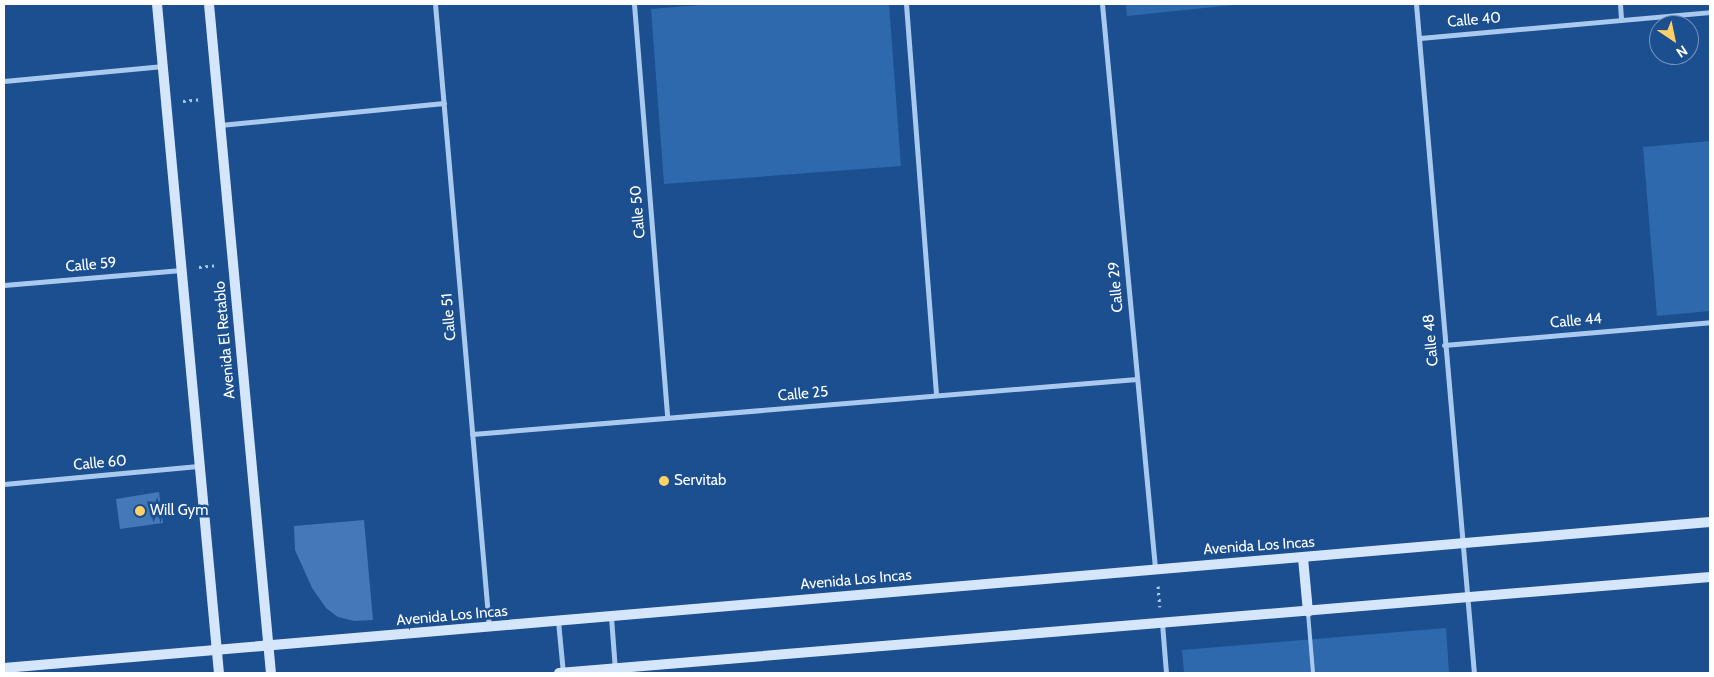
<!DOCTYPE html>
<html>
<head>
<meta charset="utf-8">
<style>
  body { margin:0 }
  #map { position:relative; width:1714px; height:677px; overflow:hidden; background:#1b4f8f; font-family:Cabin,sans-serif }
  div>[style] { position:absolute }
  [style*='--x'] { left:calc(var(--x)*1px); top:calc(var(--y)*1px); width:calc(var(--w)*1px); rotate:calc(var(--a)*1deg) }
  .green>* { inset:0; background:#2e69ad }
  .building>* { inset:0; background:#4478b7 }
  .path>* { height:3px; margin-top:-1.5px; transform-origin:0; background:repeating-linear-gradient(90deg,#a9c9ee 0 2.5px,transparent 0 6.5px) }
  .service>* { height:4px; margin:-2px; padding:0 2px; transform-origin:2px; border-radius:2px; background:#a9c9ee }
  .minor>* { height:5px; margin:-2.5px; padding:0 2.5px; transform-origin:2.5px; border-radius:2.5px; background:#a9c9ee }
  .secondary>* { height:10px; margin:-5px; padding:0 5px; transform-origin:5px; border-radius:5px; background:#d6e6fa }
  .dots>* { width:14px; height:14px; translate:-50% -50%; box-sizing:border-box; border:2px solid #1b4f8f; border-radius:50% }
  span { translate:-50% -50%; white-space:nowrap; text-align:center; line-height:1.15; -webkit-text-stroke:5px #1b4f8f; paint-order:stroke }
  .street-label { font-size:15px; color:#fff }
  .poi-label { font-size:15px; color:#fff }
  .left { translate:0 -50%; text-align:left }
  .frame { position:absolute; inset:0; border:5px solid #fff; pointer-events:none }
  .north { position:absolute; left:1649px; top:15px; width:50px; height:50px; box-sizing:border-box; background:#1b4f8f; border:1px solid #7695bc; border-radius:50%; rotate:146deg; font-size:14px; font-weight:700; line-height:20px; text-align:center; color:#fff }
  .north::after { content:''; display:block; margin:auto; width:18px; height:22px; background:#ffd166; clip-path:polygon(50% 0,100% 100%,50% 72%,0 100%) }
</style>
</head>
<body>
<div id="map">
  <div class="green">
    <i style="clip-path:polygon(713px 4px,889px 4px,901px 166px,664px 184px,651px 9px)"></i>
    <i style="clip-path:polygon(1126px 4px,1243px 4px,1127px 16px)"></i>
    <i style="clip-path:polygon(1710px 141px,1710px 311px,1657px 316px,1643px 147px)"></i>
    <i style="clip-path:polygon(1446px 628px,1449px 673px,1184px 673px,1182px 650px)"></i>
  </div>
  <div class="building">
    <i style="clip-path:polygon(159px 492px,163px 523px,120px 529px,116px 499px)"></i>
    <i style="clip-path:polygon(364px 520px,373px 620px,354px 621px,338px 617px,326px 608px,312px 588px,295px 550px,294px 526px)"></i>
  </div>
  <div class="path">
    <i style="--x:183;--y:101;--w:19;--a:-6"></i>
    <i style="--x:199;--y:267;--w:18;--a:-6"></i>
    <i style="--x:1158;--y:586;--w:21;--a:85"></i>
  </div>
  <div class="service">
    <i style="--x:1308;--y:613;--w:60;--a:85.2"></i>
  </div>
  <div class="minor">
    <i style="--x:435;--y:4;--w:626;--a:85.05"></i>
    <i style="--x:634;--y:4;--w:415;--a:85.4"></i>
    <i style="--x:906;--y:4;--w:392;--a:85.6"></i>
    <i style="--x:1102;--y:4;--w:566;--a:84.63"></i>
    <i style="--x:1416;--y:4;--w:672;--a:85.05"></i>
    <i style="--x:1620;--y:4;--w:16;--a:86"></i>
    <i style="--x:1420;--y:38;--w:291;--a:-5.1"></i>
    <i style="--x:4;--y:81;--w:160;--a:-5.4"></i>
    <i style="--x:220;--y:125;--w:225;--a:-5.6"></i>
    <i style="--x:4;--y:285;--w:178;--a:-4.8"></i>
    <i style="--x:1444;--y:345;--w:267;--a:-4.9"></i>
    <i style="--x:472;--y:434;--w:667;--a:-4.73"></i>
    <i style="--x:4;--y:484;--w:195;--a:-5.3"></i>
    <i style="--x:611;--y:617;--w:53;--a:85.7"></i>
    <i style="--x:558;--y:621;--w:52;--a:84.5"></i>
    <i style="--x:1162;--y:623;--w:50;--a:85.4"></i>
  </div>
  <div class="secondary">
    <i style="--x:157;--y:4;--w:672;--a:84.71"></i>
    <i style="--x:209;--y:4;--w:672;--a:84.71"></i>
    <i style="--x:1303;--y:558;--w:54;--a:84.7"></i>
    <i style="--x:4;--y:668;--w:1712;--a:-4.89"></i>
    <i style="--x:559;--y:673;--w:1155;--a:-4.77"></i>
  </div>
  <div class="dots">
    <i style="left:664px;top:481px;background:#ffd166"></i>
    <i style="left:140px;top:511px;background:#ffd166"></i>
  </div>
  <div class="street-label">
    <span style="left:1474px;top:20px;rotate:-5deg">Calle 40</span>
    <span style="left:638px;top:212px;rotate:-95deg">Calle 50</span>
    <span style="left:91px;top:265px;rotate:-5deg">Calle 59</span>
    <span style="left:1116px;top:287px;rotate:-95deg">Calle 29</span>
    <span style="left:449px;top:317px;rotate:-95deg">Calle 51</span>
    <span style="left:1576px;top:321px;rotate:-5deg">Calle 44</span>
    <span style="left:225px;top:340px;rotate:-95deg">Avenida El Retablo</span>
    <span style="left:1431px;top:340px;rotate:-95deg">Calle 48</span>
    <span style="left:803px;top:394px;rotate:-5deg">Calle 25</span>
    <span style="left:100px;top:463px;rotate:-5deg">Calle 60</span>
    <span style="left:1259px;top:546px;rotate:-4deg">Avenida Los Incas</span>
    <span style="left:856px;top:580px;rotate:-5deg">Avenida Los Incas</span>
    <span style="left:452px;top:616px;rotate:-5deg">Avenida Los Incas</span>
  </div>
  <div class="poi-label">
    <span class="left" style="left:674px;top:481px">Servitab</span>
    <span class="left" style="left:150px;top:511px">Will Gym</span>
  </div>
  <div class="frame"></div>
  <div class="north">N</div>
</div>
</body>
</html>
